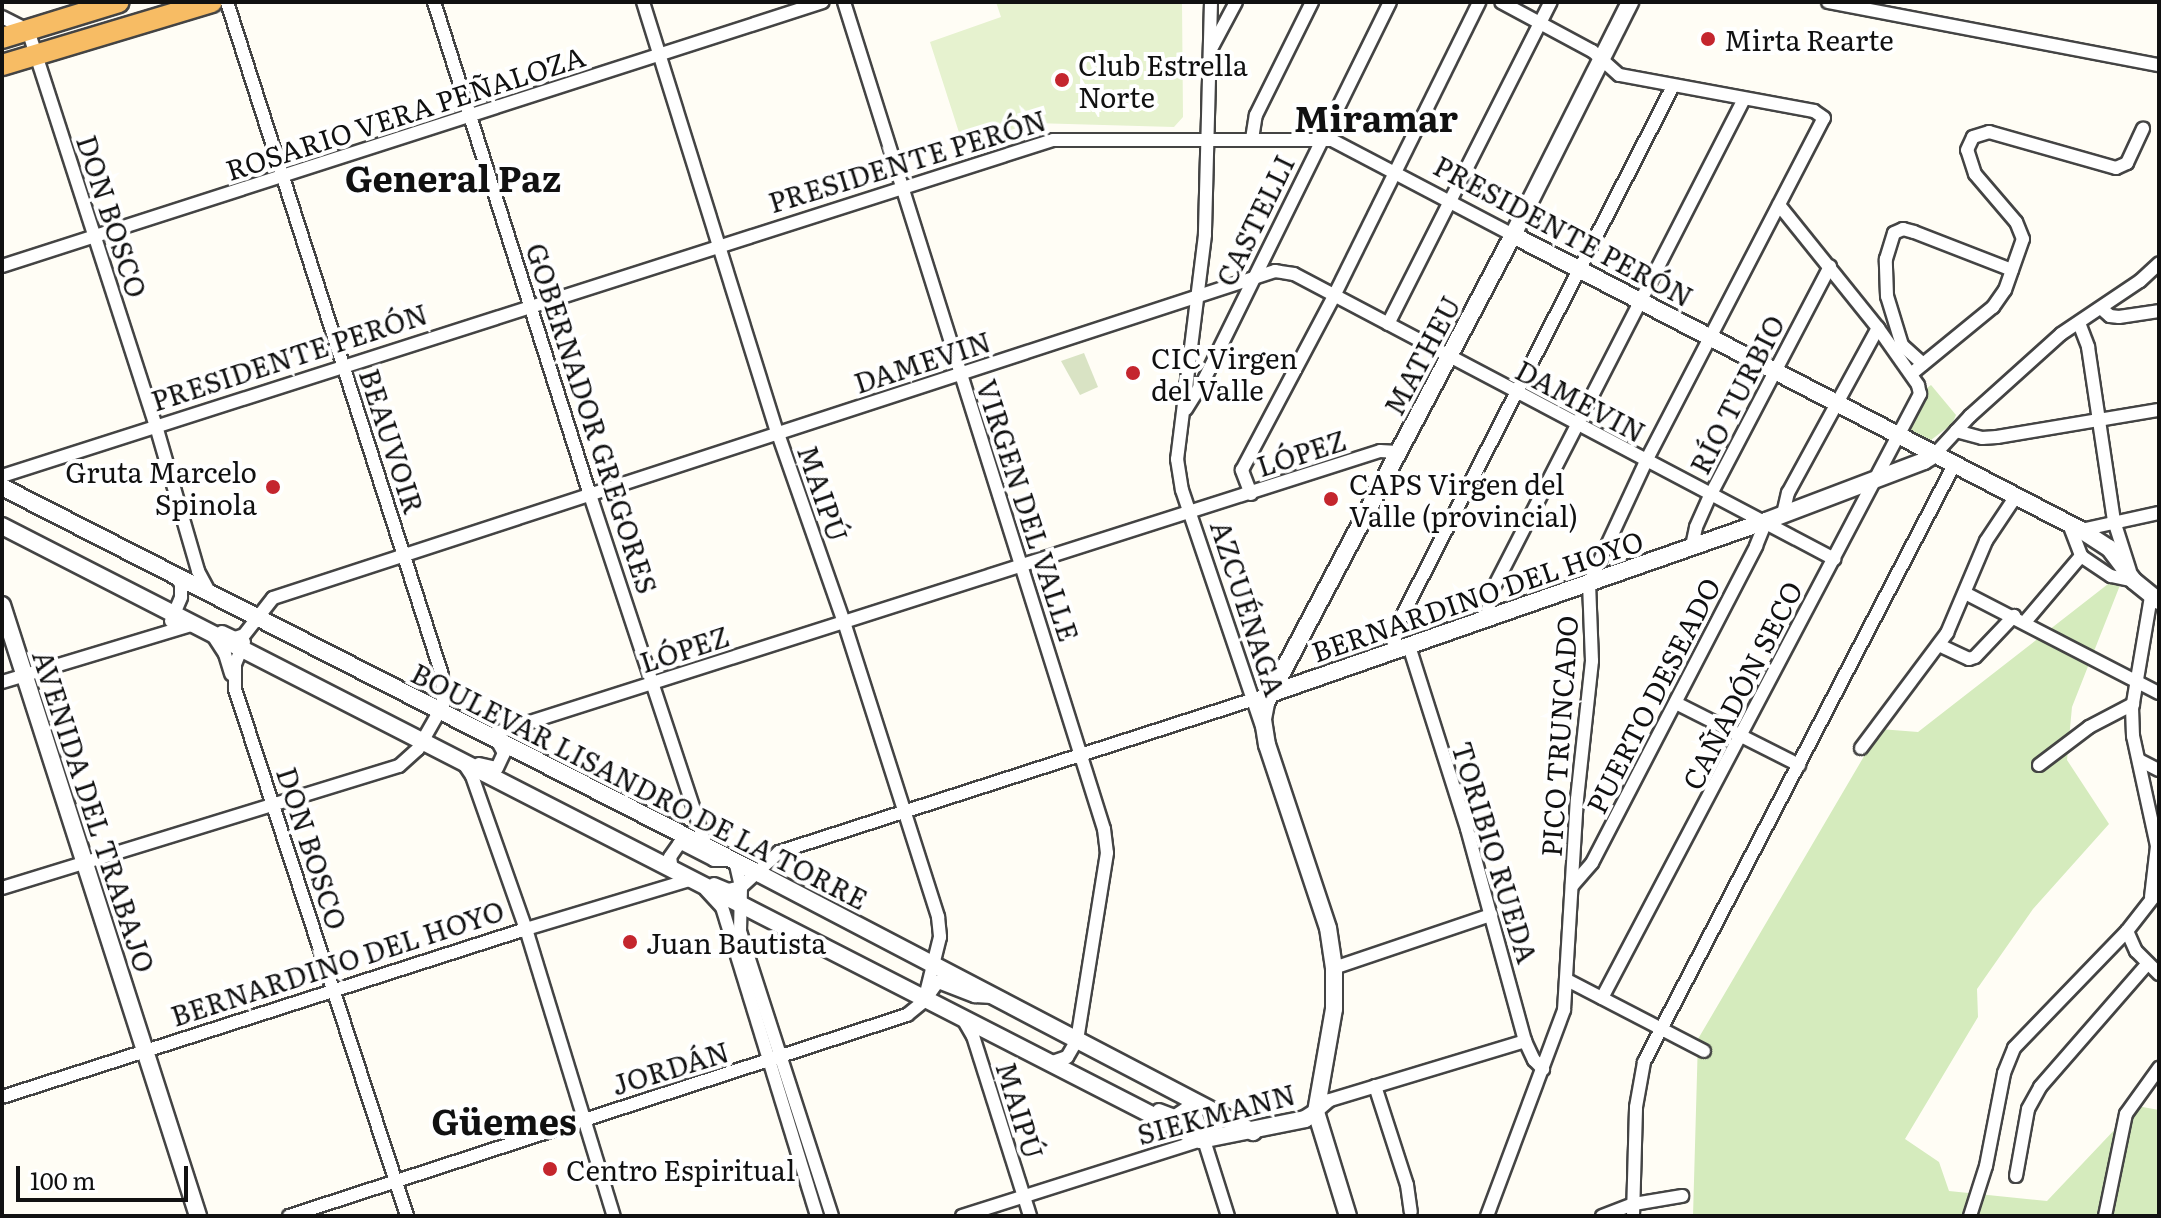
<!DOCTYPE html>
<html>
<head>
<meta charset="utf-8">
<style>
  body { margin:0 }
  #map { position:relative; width:2161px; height:1218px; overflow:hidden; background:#fffdf5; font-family:Literata,serif }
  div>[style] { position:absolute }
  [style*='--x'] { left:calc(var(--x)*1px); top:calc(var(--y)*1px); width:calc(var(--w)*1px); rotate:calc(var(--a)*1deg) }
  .green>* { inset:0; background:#d5ebbd }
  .cemetery>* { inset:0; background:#d9e3c4 }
  .pitch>* { inset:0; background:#e6f2cf }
  .roads { filter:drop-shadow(2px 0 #444) drop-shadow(-2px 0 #444) drop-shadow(0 2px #444) drop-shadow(0 -2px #444) }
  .minor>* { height:12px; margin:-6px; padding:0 6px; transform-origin:6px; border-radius:6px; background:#fff }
  .tertiary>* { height:16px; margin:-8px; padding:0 8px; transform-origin:8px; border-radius:8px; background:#fff }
  .trunk>* { height:20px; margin:-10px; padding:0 10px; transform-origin:10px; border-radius:10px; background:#f7bc64 }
  .dots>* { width:22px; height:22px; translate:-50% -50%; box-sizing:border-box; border:4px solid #fff; border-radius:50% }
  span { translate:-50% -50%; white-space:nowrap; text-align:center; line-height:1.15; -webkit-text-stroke:8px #fff; paint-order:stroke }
  .poi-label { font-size:28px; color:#111 }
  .left { translate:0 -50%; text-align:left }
  .right { translate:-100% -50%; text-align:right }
  .street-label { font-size:28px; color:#111 }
  .district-label { font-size:36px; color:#111; font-weight:700 }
  .frame { position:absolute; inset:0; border:4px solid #111; pointer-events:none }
  .scale { position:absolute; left:16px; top:1166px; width:172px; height:36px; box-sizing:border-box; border:4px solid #111; border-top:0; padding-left:10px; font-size:24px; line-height:28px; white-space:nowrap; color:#111; -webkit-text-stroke:6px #fff; paint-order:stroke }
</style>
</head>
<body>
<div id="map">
  <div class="green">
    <i style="clip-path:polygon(1931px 385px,1956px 415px,1952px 424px,1931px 440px,1898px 436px,1920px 393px)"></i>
    <i style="clip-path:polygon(2126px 570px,2072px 707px,2067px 760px,2109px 824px,2033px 909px,1977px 989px,1978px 1017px,1905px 1139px,1939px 1162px,1949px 1191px,2047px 1201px,2137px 1106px,2159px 1110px,2159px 1216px,1693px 1216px,1698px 1039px,1880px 729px,1918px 732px)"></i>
  </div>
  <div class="cemetery">
    <i style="clip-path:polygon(1084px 353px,1098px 387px,1080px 395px,1061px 361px)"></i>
  </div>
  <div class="pitch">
    <i style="clip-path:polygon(996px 2px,1182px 2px,1183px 117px,1174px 127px,1033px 123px,963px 145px,930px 42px,1001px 17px)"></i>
  </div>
  <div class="roads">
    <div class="minor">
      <i style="--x:434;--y:2;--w:517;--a:72.44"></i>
      <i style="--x:590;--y:495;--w:372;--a:71.7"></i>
      <i style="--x:643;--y:2;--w:449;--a:72.7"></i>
      <i style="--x:777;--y:431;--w:202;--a:70.7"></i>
      <i style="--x:844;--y:622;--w:310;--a:72.3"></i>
      <i style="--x:938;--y:917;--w:20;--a:84"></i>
      <i style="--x:940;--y:937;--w:66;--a:104"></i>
      <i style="--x:844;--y:2;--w:867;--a:72.55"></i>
      <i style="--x:1104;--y:829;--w:24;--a:83"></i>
      <i style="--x:1107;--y:853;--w:189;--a:99.1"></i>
      <i style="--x:1077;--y:1040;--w:20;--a:120"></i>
      <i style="--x:1067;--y:1057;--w:18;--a:161"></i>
      <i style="--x:1211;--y:2;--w:233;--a:91.5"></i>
      <i style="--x:1205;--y:235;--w:226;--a:97.1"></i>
      <i style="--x:1177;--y:459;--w:31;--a:81"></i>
      <i style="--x:1182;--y:490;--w:250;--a:71.3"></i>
      <i style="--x:1828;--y:2;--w:337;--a:10.8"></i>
      <i style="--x:2;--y:17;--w:29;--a:27"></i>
      <i style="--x:28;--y:30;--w:416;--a:72.1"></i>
      <i style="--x:156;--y:426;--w:151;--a:73.8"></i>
      <i style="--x:198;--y:571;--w:24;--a:62"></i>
      <i style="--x:1211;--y:49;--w:53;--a:-62"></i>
      <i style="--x:1252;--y:139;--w:24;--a:-81"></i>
      <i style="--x:1256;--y:115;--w:126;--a:-63.6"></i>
      <i style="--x:2;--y:266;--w:862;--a:-17.83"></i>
      <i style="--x:2101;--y:308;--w:12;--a:42"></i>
      <i style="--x:2110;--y:316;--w:9;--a:6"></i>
      <i style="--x:2119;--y:317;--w:40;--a:-8.5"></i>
      <i style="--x:2079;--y:323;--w:26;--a:69"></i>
      <i style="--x:2088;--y:347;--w:176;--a:81.5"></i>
      <i style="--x:2114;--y:521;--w:52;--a:72.3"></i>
      <i style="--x:1388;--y:324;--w:361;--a:-63.2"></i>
      <i style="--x:1923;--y:364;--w:28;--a:-138"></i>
      <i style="--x:1902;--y:345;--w:51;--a:-107"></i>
      <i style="--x:1887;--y:296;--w:37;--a:-92"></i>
      <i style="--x:1886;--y:259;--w:27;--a:-73"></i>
      <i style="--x:1894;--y:233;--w:10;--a:-24"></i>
      <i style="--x:1903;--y:229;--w:11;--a:15"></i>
      <i style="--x:1914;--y:232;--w:105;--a:21.2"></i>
      <i style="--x:1911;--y:374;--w:106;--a:-39.3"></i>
      <i style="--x:1993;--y:307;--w:21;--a:-55"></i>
      <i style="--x:2005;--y:290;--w:54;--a:-70.6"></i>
      <i style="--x:2023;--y:239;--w:18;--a:-112"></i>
      <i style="--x:2016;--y:222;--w:63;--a:-130.5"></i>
      <i style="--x:1975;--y:174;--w:25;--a:-108"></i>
      <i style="--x:1967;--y:150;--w:14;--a:-65"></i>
      <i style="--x:1973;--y:137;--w:17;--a:-17"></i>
      <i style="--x:1989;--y:132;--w:132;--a:15.8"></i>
      <i style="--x:2116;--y:168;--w:12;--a:-24"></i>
      <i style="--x:2127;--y:163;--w:38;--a:-65"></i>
      <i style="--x:1186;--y:409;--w:36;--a:-58"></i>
      <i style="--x:1205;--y:378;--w:419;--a:-63.8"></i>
      <i style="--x:1956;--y:431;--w:27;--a:15"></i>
      <i style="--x:1982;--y:438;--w:15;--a:-4"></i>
      <i style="--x:1997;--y:437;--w:164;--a:-9.5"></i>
      <i style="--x:1935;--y:454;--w:52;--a:-47.4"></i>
      <i style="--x:1970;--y:416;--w:122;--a:-42"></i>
      <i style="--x:2061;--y:334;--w:95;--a:-33.9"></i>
      <i style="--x:2140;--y:281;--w:26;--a:-43"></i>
      <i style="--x:2;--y:476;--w:1103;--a:-17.73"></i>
      <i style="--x:1053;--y:140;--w:279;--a:0"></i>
      <i style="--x:1332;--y:140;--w:204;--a:27.7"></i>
      <i style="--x:1251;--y:494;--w:26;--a:-111"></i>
      <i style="--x:1242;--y:470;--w:197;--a:-62.1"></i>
      <i style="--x:1334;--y:296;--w:328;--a:-63.7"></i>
      <i style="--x:1783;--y:514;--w:22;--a:-77"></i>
      <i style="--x:1788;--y:493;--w:188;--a:-61.4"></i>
      <i style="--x:2069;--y:524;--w:34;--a:69"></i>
      <i style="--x:2081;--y:556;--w:36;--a:34"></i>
      <i style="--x:2111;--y:576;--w:24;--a:12"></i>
      <i style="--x:2081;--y:530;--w:80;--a:-12.3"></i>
      <i style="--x:1692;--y:546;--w:19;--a:-78"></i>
      <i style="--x:1696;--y:527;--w:36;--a:-66"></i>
      <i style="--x:1711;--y:494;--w:257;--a:-62.4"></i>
      <i style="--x:1965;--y:593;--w:218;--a:27.3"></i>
      <i style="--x:1487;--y:618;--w:25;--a:-81"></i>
      <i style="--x:1491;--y:593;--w:555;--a:-62.88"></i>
      <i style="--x:171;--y:621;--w:26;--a:-67"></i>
      <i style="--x:181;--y:597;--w:13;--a:-90"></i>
      <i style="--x:181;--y:584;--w:9;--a:-126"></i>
      <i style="--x:2025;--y:622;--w:87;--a:-49.7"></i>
      <i style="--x:222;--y:632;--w:14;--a:25"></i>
      <i style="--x:235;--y:638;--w:9;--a:-18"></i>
      <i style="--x:244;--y:635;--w:47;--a:-51.9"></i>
      <i style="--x:273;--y:598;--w:1054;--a:-18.07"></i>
      <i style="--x:1275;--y:271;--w:19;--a:9"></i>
      <i style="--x:1294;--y:274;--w:611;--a:27.82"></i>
      <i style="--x:214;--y:637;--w:20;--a:57"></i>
      <i style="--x:225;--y:654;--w:21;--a:73"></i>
      <i style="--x:244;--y:642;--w:24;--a:112"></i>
      <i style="--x:235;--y:664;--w:25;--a:90"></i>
      <i style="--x:235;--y:689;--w:554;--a:71.92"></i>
      <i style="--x:1939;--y:645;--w:33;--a:25"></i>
      <i style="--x:1969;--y:659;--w:6;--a:-18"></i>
      <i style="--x:1975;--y:657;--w:57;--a:-46.4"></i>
      <i style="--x:1409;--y:646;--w:192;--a:72.4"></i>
      <i style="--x:1467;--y:829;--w:220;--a:74.7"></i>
      <i style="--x:1525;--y:1041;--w:21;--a:65"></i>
      <i style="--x:1534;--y:1060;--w:13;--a:45"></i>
      <i style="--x:1392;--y:653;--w:30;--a:-78"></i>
      <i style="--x:1398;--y:624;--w:602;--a:-62.92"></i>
      <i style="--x:2;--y:682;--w:201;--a:-16.8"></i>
      <i style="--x:1676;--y:703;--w:138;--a:26.8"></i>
      <i style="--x:486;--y:736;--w:938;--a:-17.68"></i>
      <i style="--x:1380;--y:451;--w:18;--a:3"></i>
      <i style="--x:1861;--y:748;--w:144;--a:-53.2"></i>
      <i style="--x:1947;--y:633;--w:100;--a:-67"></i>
      <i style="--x:1986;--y:541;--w:54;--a:-56.3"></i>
      <i style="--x:2139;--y:760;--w:22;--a:27"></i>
      <i style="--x:464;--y:764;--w:14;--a:56"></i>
      <i style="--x:472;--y:776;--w:162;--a:70.6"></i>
      <i style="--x:526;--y:929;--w:300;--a:73"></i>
      <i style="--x:479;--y:764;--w:18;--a:13"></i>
      <i style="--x:497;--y:768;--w:17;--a:-65"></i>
      <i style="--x:504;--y:753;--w:13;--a:-119"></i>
      <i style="--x:2039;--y:765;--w:63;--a:-37.2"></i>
      <i style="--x:2089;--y:727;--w:50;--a:-27.6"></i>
      <i style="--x:672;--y:871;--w:14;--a:-98"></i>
      <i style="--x:670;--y:857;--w:16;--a:-55"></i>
      <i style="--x:679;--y:844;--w:4;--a:0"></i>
      <i style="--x:683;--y:844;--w:35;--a:27"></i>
      <i style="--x:714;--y:860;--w:18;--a:0"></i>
      <i style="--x:732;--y:860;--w:6;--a:51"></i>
      <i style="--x:736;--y:865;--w:23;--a:77"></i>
      <i style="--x:741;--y:887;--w:44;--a:91.3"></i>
      <i style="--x:740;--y:931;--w:299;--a:72.1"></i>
      <i style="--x:714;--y:884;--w:15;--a:23"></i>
      <i style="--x:728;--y:890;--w:13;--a:-13"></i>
      <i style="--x:741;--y:887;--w:52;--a:-42.6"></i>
      <i style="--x:779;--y:852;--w:516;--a:-17.84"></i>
      <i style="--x:1572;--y:886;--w:30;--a:-49"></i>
      <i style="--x:1592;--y:863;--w:357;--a:-62.6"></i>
      <i style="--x:1756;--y:546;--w:27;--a:-68"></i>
      <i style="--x:2;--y:888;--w:415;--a:-17.1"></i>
      <i style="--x:399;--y:766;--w:25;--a:-42"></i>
      <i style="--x:418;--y:749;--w:51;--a:-60.4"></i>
      <i style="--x:443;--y:705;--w:30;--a:-92"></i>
      <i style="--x:442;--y:675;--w:707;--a:-107.72"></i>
      <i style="--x:706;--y:890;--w:23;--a:47"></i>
      <i style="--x:722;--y:907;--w:323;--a:72.9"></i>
      <i style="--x:2151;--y:897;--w:51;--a:-83.3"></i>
      <i style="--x:2157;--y:846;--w:113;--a:-102.3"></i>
      <i style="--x:2133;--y:736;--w:27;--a:-92"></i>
      <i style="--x:2132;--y:709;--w:114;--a:-80.4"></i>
      <i style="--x:2127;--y:931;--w:22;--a:66"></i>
      <i style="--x:2136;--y:951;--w:33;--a:45"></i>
      <i style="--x:1334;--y:968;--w:166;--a:-18.7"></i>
      <i style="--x:1569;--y:981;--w:152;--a:27.4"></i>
      <i style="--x:1602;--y:998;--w:683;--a:-62.23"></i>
      <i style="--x:1920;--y:394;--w:9;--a:-103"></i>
      <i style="--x:1918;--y:385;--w:70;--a:-125.1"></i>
      <i style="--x:1878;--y:328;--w:158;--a:-128.8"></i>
      <i style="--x:963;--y:1019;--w:20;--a:60"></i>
      <i style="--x:973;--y:1036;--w:189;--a:72.4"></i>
      <i style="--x:1375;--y:1086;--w:104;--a:72.1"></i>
      <i style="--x:1407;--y:1185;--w:27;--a:82"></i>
      <i style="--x:2;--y:1097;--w:550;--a:-17.78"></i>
      <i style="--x:526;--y:929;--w:174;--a:-16.7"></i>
      <i style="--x:1191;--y:1099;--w:123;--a:72.5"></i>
      <i style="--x:1159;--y:1110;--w:17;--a:21"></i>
      <i style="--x:1175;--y:1116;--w:14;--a:-34"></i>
      <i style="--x:1187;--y:1108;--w:10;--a:-66"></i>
      <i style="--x:1316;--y:1112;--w:18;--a:-41"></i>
      <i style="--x:1330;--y:1100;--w:204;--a:-16.8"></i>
      <i style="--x:2016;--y:1176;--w:68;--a:-79.8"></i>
      <i style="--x:2028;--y:1109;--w:25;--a:-61"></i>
      <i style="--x:2040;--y:1087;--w:164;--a:-48.9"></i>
      <i style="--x:289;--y:1216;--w:650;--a:-18.02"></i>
      <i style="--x:907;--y:1015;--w:22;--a:-39"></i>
      <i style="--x:924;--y:1001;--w:24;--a:-54"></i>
      <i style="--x:938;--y:982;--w:40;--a:21"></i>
      <i style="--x:975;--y:996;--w:17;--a:3"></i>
      <i style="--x:962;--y:1216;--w:251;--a:-17.6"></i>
      <i style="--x:1487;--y:1216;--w:220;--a:-69.5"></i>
      <i style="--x:1564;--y:1010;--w:211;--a:-86.5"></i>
      <i style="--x:1577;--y:799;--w:139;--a:-83.8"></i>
      <i style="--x:1592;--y:661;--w:77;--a:-92.2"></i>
      <i style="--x:1589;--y:584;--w:136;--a:-65.1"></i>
      <i style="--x:1646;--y:461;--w:386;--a:-62.6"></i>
      <i style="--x:1824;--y:118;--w:12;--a:-145"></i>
      <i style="--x:1814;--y:111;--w:198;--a:-169.5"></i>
      <i style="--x:1619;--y:75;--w:36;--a:-138"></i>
      <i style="--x:1592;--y:51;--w:103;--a:-151.7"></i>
      <i style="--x:1602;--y:1216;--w:34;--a:-21"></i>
      <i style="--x:1634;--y:1204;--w:49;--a:-9.5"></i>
      <i style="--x:1633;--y:1216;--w:109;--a:-88.4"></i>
      <i style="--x:1636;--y:1107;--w:46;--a:-79.9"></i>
      <i style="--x:1644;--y:1062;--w:675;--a:-62.56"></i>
      <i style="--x:1970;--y:1216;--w:52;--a:-72.3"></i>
      <i style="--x:1986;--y:1166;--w:95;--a:-79"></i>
      <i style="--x:2004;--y:1073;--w:27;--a:-68"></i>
      <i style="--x:2014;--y:1048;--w:163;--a:-46"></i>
      <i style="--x:2127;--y:931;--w:52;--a:-52"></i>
      <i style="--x:2105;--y:1216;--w:104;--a:-78.4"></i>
      <i style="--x:2126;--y:1114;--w:57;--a:-54.3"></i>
    </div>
    <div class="tertiary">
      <i style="--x:1513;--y:235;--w:640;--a:27.45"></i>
      <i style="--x:2081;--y:530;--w:33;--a:33"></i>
      <i style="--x:2109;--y:548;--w:41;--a:52.9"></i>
      <i style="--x:2134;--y:581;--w:32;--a:39"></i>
      <i style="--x:2;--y:487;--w:849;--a:27.05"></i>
      <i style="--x:758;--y:873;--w:559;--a:27.62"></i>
      <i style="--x:2;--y:526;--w:1347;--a:27.12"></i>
      <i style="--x:1201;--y:1140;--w:106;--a:-11.4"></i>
      <i style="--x:1305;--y:1119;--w:13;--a:-32"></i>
      <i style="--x:2;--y:605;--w:642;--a:72.21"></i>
      <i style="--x:1270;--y:694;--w:525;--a:-19.23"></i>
      <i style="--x:1766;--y:521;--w:169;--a:-20.8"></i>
      <i style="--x:1924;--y:461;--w:13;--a:-32"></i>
      <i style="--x:1348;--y:1216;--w:109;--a:-107.1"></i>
      <i style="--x:1316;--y:1112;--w:105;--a:-80.1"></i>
      <i style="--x:1334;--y:1009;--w:41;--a:-90"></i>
      <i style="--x:1334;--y:968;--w:40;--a:-98.5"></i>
      <i style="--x:1328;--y:928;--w:193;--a:-108.4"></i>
      <i style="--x:1267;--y:745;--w:26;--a:-99"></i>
      <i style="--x:1263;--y:719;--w:16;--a:-79"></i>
      <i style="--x:1266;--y:703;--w:529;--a:-62.18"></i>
      <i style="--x:1513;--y:235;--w:261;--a:-63.3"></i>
    </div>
    <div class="trunk">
      <i style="--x:2;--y:38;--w:122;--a:-17.1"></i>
      <i style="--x:2;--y:65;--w:219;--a:-16.7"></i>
    </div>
  </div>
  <div class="dots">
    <i style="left:1708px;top:39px;background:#c4262e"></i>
    <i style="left:1062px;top:80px;background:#c4262e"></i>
    <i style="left:1133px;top:373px;background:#c4262e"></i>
    <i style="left:273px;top:487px;background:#c4262e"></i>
    <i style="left:1331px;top:499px;background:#c4262e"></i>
    <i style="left:630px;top:942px;background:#c4262e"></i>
    <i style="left:550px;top:1169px;background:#c4262e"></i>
  </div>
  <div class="poi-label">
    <span class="left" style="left:1724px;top:39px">Mirta Rearte</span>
    <span class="left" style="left:1078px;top:80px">Club Estrella<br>Norte</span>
    <span class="left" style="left:1151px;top:373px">CIC Virgen<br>del Valle</span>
    <span class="right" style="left:257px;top:487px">Gruta Marcelo<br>Spinola</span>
    <span class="left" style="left:1349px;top:499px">CAPS Virgen del<br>Valle (provincial)</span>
    <span class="left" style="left:646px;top:942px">Juan Bautista</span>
    <span class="left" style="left:566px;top:1169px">Centro Espiritual</span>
  </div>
  <div class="street-label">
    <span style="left:405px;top:112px;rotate:-18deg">ROSARIO VERA PEÑALOZA</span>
    <span style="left:907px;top:160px;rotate:-17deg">PRESIDENTE PERÓN</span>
    <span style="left:113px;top:216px;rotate:72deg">DON BOSCO</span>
    <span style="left:1254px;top:220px;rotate:-64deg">CASTELLI</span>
    <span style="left:1564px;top:230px;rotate:28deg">PRESIDENTE PERÓN</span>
    <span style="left:1421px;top:355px;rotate:-62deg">MATHEU</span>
    <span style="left:289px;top:356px;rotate:-18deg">PRESIDENTE PERÓN</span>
    <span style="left:922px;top:361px;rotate:-18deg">DAMEVIN</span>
    <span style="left:1736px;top:394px;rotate:-63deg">RÍO TURBIO</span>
    <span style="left:1581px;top:400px;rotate:28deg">DAMEVIN</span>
    <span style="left:593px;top:418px;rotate:72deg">GOBERNADOR GREGORES</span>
    <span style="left:393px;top:441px;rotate:72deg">BEAUVOIR</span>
    <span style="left:1301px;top:452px;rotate:-18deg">LÓPEZ</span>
    <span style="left:824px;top:493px;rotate:71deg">MAIPÚ</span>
    <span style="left:1029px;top:510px;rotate:72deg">VIRGEN DEL VALLE</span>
    <span style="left:1477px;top:595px;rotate:-19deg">BERNARDINO DEL HOYO</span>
    <span style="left:1249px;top:608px;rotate:72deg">AZCUÉNAGA</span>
    <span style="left:684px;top:648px;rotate:-18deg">LÓPEZ</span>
    <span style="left:1741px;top:685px;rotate:-63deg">CAÑADÓN SECO</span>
    <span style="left:1652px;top:695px;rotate:-63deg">PUERTO DESEADO</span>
    <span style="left:1558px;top:736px;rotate:-86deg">PICO TRUNCADO</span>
    <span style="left:640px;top:785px;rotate:27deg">BOULEVAR LISANDRO DE LA TORRE</span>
    <span style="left:95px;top:811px;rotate:72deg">AVENIDA DEL TRABAJO</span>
    <span style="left:313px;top:848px;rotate:72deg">DON BOSCO</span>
    <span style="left:1496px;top:852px;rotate:73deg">TORIBIO RUEDA</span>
    <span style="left:337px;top:962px;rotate:-18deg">BERNARDINO DEL HOYO</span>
    <span style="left:670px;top:1067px;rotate:-17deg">JORDÁN</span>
    <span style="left:1021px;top:1110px;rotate:73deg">MAIPÚ</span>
    <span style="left:1216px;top:1113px;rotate:-15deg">SIEKMANN</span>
  </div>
  <div class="district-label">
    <span style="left:1376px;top:117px">Miramar</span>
    <span style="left:453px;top:177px">General Paz</span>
    <span style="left:504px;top:1120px">Güemes</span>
  </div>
  <div class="frame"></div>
  <div class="scale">100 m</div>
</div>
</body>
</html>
